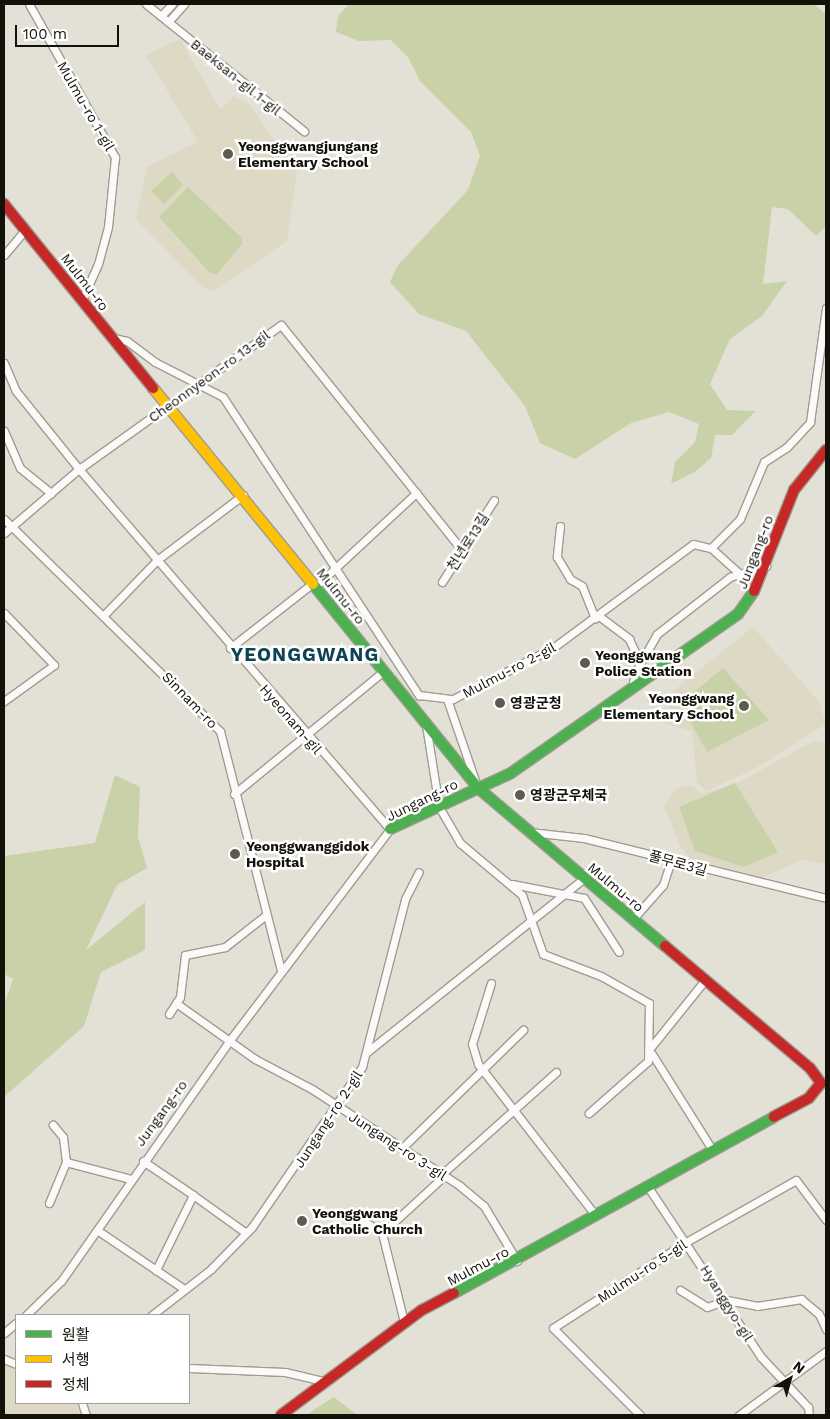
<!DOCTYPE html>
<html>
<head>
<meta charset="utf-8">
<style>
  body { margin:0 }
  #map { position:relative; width:830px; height:1419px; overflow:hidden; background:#e3e0d5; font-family:"Work Sans","Noto Sans KR",sans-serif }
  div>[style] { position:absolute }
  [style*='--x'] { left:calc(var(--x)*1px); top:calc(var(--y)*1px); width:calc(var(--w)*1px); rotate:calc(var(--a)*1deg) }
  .built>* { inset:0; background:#ded9c5 }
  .green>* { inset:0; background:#c9d1a9 }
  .roads { filter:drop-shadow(1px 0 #9e9c93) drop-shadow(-1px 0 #9e9c93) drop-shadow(0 1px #9e9c93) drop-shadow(0 -1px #9e9c93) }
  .street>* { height:7px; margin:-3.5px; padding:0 3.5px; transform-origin:3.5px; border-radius:3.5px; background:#fbfaf9 }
  .fast>* { height:10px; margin:-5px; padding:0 5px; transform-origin:5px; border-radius:5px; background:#4caf50 }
  .slow>* { height:10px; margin:-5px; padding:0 5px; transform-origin:5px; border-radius:5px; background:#ffc107 }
  .jam>* { height:10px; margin:-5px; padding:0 5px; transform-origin:5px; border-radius:5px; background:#c62828 }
  .dots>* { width:14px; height:14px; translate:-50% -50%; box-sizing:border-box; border:2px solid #fff; border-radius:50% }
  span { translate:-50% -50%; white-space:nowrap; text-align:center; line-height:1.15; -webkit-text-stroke:5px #fff; paint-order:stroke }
  .street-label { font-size:14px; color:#13120a }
  .poi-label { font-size:14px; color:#13120a; font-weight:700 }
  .left { translate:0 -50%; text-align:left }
  .right { translate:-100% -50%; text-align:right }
  .district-label { font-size:19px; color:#0e4354; font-weight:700; letter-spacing:1px }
  .frame { position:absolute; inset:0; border:5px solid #13120a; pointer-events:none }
  .legend { position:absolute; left:15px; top:1314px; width:175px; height:90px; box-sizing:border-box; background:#fff; border:1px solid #a1a09d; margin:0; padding:6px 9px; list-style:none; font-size:15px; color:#13120a }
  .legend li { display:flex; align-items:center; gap:10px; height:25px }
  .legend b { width:25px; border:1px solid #a1a09d }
  .north { position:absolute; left:765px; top:1354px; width:50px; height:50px; -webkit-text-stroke:4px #fff; paint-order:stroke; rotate:38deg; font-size:14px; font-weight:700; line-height:20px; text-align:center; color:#13120a }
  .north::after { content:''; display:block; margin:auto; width:18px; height:22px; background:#13120a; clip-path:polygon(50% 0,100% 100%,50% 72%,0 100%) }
  .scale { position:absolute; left:15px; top:25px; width:104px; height:22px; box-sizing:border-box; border:2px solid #13120a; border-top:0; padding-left:6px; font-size:15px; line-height:18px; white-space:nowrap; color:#13120a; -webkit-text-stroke:4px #fff; paint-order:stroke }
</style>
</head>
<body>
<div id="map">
  <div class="built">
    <i style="clip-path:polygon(180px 39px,220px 109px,234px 96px,249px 104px,297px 172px,287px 241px,213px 291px,202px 287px,136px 219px,147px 167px,198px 142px,146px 55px)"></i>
    <i style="clip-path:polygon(753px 627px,819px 702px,826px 724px,756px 768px,706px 791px,697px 783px,692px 731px,662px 723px,669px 710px,667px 696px)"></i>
    <i style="clip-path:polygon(814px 741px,826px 742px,826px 864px,802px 860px,756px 880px,692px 861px,681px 848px,664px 806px,676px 788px,692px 786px,702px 794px,739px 782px)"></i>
    <i style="clip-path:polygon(4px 1364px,16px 1368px,16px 1403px,77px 1403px,80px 1415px,4px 1415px)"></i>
  </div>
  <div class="green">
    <i style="clip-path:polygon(349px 4px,813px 4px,826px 14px,826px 227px,816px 236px,788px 209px,772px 207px,763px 284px,787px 281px,762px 316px,730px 339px,710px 384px,727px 410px,756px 411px,732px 435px,715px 435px,711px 458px,696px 471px,671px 484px,675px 462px,695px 442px,699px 424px,669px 412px,631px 423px,575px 459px,540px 443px,525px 406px,466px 331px,419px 314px,390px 282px,398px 265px,468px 190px,480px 156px,471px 132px,420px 81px,408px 57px,391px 40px,359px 41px,336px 32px,338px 16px)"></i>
    <i style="clip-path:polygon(172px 172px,183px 185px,164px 204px,151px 191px)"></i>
    <i style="clip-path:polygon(188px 187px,241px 237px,243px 243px,217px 274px,210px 273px,159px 217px)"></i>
    <i style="clip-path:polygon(723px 668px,769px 720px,707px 752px,680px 704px)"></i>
    <i style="clip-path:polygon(115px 775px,140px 787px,138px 837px,147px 868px,117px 885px,86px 950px,145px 902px,145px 950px,101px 972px,84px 1026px,4px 1097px,4px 1005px,13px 979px,4px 974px,4px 856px,95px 843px)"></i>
    <i style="clip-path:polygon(735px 783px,778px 852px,744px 867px,695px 851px,679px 807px)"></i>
    <i style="clip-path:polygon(334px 1397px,357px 1415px,307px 1415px,315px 1409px)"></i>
  </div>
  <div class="roads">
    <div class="street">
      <i style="--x:29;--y:4;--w:176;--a:60.7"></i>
      <i style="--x:115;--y:157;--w:70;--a:95.7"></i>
      <i style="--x:108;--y:227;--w:38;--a:105"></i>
      <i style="--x:98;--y:264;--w:39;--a:114"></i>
      <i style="--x:146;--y:4;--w:203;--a:38.8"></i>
      <i style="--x:161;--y:16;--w:16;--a:-47"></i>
      <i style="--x:168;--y:22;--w:24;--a:-48"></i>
      <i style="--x:4;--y:255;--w:34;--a:-50"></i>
      <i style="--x:114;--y:338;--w:13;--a:13"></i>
      <i style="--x:127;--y:341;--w:35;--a:37"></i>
      <i style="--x:155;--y:362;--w:76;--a:27.2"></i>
      <i style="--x:223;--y:397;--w:357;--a:56.7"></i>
      <i style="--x:419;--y:695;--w:34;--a:7"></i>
      <i style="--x:453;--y:699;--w:114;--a:-27.2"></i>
      <i style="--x:554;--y:647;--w:173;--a:-36.5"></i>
      <i style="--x:693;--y:544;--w:18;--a:13"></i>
      <i style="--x:711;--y:548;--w:41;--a:-45"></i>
      <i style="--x:740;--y:519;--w:62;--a:-67.2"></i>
      <i style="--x:764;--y:462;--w:27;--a:-33"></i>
      <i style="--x:787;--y:447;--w:34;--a:-47"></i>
      <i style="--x:810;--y:422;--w:115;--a:-82"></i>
      <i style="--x:4;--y:363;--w:30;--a:67"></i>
      <i style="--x:16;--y:391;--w:100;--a:51.1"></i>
      <i style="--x:79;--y:469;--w:476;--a:49.2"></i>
      <i style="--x:390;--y:829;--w:265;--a:127.2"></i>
      <i style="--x:230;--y:1040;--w:294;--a:125"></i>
      <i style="--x:61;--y:1281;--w:49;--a:135.8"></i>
      <i style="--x:4;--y:431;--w:40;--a:66.6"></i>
      <i style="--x:20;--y:468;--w:40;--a:39"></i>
      <i style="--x:4;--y:519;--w:303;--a:44.5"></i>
      <i style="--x:220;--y:731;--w:248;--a:75.7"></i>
      <i style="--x:560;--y:526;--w:31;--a:96"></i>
      <i style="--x:557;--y:557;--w:26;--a:59"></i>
      <i style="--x:570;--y:579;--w:14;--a:30"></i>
      <i style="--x:582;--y:586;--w:35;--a:68"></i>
      <i style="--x:4;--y:533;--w:99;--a:-40.5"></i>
      <i style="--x:79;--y:469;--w:248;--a:-35.5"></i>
      <i style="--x:281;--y:325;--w:290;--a:51.2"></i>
      <i style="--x:711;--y:548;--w:39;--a:42"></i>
      <i style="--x:442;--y:582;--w:97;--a:-57.6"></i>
      <i style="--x:316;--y:586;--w:137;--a:-42.9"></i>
      <i style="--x:4;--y:613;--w:72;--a:46.1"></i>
      <i style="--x:54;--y:665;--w:62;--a:144.2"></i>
      <i style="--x:103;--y:616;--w:78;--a:-46"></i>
      <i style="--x:157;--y:560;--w:108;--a:-37.1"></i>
      <i style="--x:599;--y:616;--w:38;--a:37"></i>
      <i style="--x:629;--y:639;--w:26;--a:65"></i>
      <i style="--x:230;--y:648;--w:105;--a:-38.1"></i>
      <i style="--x:632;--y:688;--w:15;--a:-79"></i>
      <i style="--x:635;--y:673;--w:45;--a:-60.6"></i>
      <i style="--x:657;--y:634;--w:93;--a:-38"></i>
      <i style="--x:730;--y:577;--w:38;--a:-17"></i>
      <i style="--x:447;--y:699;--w:89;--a:71"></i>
      <i style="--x:426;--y:725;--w:83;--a:81"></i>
      <i style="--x:439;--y:807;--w:42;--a:59.7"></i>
      <i style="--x:460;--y:843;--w:81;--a:40"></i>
      <i style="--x:522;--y:895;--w:63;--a:70.4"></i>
      <i style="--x:543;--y:954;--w:62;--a:20.8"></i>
      <i style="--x:601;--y:976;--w:55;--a:29.4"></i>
      <i style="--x:649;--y:1003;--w:58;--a:91"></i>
      <i style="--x:648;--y:1061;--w:79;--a:138.6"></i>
      <i style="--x:234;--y:794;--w:194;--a:-39.4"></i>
      <i style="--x:530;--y:832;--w:54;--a:6.3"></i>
      <i style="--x:584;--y:838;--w:249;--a:13.9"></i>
      <i style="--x:512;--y:884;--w:73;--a:11"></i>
      <i style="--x:584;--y:898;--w:64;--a:57.1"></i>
      <i style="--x:633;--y:919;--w:45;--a:-48.6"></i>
      <i style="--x:663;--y:885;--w:25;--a:-72"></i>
      <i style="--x:491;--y:983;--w:64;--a:107.3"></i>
      <i style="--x:472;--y:1044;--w:21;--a:73"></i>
      <i style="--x:478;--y:1064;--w:192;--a:52.2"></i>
      <i style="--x:176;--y:1003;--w:97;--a:35.3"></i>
      <i style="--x:255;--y:1059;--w:64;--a:27.8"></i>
      <i style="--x:312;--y:1089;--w:177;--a:33.2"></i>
      <i style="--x:460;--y:1186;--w:31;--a:40"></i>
      <i style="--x:484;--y:1206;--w:64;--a:59"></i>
      <i style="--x:169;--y:1014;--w:20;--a:-57"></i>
      <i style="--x:180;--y:997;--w:42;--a:-83.2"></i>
      <i style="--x:185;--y:955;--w:41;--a:-11.3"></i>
      <i style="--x:225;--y:947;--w:52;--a:-38"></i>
      <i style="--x:651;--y:1047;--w:86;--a:-51.1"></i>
      <i style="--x:367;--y:1052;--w:278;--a:-38.7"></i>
      <i style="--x:652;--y:1054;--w:115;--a:57.8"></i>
      <i style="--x:403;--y:1147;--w:168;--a:-44.3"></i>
      <i style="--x:143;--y:1161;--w:60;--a:34.2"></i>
      <i style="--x:193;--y:1195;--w:84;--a:116.3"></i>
      <i style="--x:66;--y:1162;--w:67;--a:14.7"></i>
      <i style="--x:442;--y:1174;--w:153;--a:-41.8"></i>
      <i style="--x:648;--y:1187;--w:204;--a:56.4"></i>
      <i style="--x:761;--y:1357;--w:69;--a:46.8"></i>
      <i style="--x:808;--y:1407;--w:8;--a:83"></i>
      <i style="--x:193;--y:1195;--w:65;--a:35.6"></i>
      <i style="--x:49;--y:1203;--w:44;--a:-67.5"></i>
      <i style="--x:66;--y:1162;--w:25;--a:-97"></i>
      <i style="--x:63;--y:1137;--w:16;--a:-130"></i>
      <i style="--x:353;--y:1214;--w:35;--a:33"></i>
      <i style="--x:97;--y:1230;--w:105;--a:34.1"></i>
      <i style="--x:680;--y:1290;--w:32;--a:32"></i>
      <i style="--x:707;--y:1307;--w:21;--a:-19"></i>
      <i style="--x:727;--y:1300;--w:31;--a:11"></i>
      <i style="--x:757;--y:1306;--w:45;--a:-9"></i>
      <i style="--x:801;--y:1299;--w:23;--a:40"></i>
      <i style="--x:819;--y:1314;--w:17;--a:65"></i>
      <i style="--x:152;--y:1315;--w:75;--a:-37.9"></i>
      <i style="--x:211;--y:1269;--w:59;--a:-45.7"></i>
      <i style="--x:252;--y:1227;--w:194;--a:-55.5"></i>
      <i style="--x:362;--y:1067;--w:173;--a:-75.6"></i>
      <i style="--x:405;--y:899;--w:30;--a:-63"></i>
      <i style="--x:404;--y:1322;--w:92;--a:-103.9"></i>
      <i style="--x:382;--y:1233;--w:84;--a:-42.6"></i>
      <i style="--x:4;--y:1333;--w:16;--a:-40"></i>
      <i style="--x:4;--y:1359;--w:13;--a:23"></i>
      <i style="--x:189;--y:1368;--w:96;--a:2.4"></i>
      <i style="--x:285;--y:1372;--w:43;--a:13.4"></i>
      <i style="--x:82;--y:1403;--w:13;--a:72"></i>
      <i style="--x:640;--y:1415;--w:123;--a:-135"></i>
      <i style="--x:553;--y:1328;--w:158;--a:-32.9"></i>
      <i style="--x:686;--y:1242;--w:126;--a:-29.4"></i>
      <i style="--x:796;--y:1180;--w:50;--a:53.1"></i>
      <i style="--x:739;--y:1415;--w:108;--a:-36.3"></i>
    </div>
    <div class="fast">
      <i style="--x:313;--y:584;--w:262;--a:51"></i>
      <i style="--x:478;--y:788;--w:245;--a:40.2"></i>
      <i style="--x:390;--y:829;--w:133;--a:-24.8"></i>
      <i style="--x:511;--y:773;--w:277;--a:-35"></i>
      <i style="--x:738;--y:614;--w:28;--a:-55"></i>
      <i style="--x:454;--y:1293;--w:365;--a:-28.8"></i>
    </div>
    <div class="slow">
      <i style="--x:153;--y:388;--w:253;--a:50.8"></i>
    </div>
    <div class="jam">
      <i style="--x:4;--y:204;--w:237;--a:51"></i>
      <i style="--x:754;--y:591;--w:109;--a:-68.4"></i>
      <i style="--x:794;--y:490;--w:51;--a:-51.3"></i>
      <i style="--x:665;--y:946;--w:189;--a:40.1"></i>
      <i style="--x:810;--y:1068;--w:19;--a:54"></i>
      <i style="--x:821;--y:1083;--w:19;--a:129"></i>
      <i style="--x:809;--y:1098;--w:40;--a:152"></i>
      <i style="--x:281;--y:1415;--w:176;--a:-36.7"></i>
      <i style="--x:422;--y:1310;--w:36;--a:-28"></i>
    </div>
  </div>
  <div class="dots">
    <i style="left:228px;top:154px;background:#5c5a51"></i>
    <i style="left:585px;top:663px;background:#5c5a51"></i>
    <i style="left:500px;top:703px;background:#5c5a51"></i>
    <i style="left:744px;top:706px;background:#5c5a51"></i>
    <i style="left:520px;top:795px;background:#5c5a51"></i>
    <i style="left:235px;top:854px;background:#5c5a51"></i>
    <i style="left:302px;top:1221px;background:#5c5a51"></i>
  </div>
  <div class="street-label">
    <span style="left:236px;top:77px;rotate:39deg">Baeksan-gil 1-gil</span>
    <span style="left:86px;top:106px;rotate:60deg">Mulmu-ro 1-gil</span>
    <span style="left:85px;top:282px;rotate:52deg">Mulmu-ro</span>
    <span style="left:209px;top:376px;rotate:-36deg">Cheonnyeon-ro 13-gil</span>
    <span style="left:468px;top:542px;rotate:-58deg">천년로13길</span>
    <span style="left:755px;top:552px;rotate:-69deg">Jungang-ro</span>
    <span style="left:341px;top:596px;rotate:51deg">Mulmu-ro</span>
    <span style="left:509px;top:670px;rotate:-28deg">Mulmu-ro 2-gil</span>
    <span style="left:190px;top:700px;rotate:46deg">Sinnam-ro</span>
    <span style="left:291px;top:719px;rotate:49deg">Hyeonam-gil</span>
    <span style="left:422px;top:800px;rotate:-26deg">Jungang-ro</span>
    <span style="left:678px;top:863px;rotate:15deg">풀무로3길</span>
    <span style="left:616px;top:887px;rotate:40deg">Mulmu-ro</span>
    <span style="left:161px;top:1113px;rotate:-54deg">Jungang-ro</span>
    <span style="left:328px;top:1119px;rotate:-57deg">Jungang-ro 2-gil</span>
    <span style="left:398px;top:1146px;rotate:33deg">Jungang-ro 3-gil</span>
    <span style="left:478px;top:1266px;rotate:-28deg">Mulmu-ro</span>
    <span style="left:642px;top:1271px;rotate:-33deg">Mulmu-ro 5-gil</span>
    <span style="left:727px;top:1303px;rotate:58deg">Hyanggyo-gil</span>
  </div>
  <div class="poi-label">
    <span class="left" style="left:238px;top:154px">Yeonggwangjungang<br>Elementary School</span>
    <span class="left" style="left:595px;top:663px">Yeonggwang<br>Police Station</span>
    <span class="right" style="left:734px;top:706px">Yeonggwang<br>Elementary School</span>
    <span class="left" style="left:510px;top:703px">영광군청</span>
    <span class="left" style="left:530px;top:795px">영광군우체국</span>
    <span class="left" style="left:246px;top:854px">Yeonggwanggidok<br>Hospital</span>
    <span class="left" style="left:312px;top:1221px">Yeonggwang<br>Catholic Church</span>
  </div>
  <div class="district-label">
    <span style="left:305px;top:655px">YEONGGWANG</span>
  </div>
  <div class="frame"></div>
  <ul class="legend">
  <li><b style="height:6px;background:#4caf50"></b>원활</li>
  <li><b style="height:6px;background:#ffc107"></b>서행</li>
  <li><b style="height:6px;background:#c62828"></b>정체</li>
  </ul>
  <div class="north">N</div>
  <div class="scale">100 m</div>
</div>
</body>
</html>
